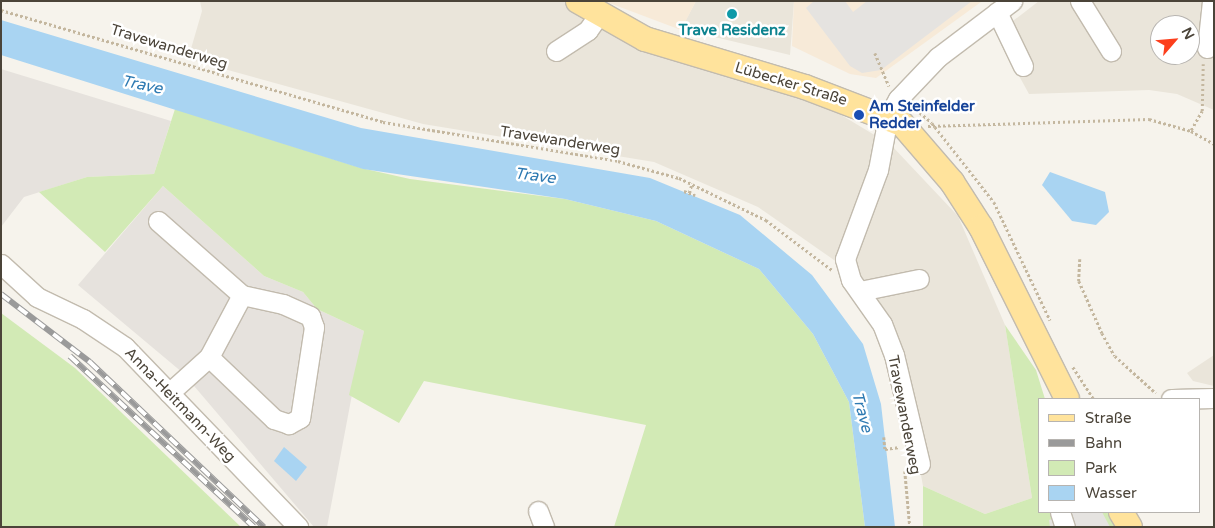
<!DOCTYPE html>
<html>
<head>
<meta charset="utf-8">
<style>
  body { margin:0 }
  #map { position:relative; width:1215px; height:528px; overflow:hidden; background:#f6f3ec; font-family:"Varela Round",sans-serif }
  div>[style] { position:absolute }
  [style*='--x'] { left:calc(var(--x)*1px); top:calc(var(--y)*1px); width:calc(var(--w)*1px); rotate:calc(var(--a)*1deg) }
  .residential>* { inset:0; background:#eae5da }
  .commercial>* { inset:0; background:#f7ead8 }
  .industrial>* { inset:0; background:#e6e2dd }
  .green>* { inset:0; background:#d2eab5 }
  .parking>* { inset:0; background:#e5e3e0 }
  .water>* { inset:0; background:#a9d4f2 }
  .path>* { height:2.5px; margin-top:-1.25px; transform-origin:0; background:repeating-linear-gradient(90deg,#c4b79f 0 2.5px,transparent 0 5px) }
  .roads { filter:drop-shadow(1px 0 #c2bbae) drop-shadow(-1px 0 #c2bbae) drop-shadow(0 1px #c2bbae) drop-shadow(0 -1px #c2bbae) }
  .minor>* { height:19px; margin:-9.5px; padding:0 9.5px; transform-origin:9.5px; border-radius:9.5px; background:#fff }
  .major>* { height:24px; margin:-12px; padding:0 12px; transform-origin:12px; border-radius:12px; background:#ffe39c }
  .rail>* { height:5.5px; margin-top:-2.75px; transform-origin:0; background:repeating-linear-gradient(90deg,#fff 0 11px,#9a9a9a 0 22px); box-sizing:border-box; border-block:1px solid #9a9a9a }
  .dots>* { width:14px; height:14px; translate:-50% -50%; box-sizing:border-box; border:2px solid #fff; border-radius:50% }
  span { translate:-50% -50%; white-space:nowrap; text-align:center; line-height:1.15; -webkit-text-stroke:5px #fff; paint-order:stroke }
  .culture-label { font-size:15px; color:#0d838f; font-weight:700 }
  .street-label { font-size:15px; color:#4b4439 }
  .transit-label { font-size:15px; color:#164399; font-weight:700 }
  .left { translate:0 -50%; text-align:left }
  .water-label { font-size:16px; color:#2e7ab2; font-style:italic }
  .frame { position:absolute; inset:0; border:2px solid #4b4439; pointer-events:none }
  .legend { position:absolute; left:1038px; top:398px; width:162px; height:115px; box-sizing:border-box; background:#fff; border:1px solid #b7b4b0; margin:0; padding:6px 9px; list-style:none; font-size:15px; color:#4b4439 }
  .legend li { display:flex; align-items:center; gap:10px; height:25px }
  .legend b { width:25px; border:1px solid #b7b4b0 }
  .north { position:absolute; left:1150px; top:15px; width:50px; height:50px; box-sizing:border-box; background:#fff; border:1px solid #b7b4b0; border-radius:50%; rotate:63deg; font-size:14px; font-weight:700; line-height:20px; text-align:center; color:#4b4439 }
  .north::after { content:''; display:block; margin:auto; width:18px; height:22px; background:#fc3f1d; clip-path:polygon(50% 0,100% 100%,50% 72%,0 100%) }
</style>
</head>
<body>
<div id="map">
  <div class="residential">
    <i style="clip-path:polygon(200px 1px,567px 1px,828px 107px,891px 145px,958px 216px,1005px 325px,1032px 498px,985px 514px,923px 486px,896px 341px,862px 285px,834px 260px,758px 207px,654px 162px,423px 124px,188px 59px,202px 11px)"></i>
    <i style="clip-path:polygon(696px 1px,794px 1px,790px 55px,681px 29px)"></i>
    <i style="clip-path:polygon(evenodd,1039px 1px,1214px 1px,1214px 110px,1177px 94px,1149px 90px,1029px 94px,996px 34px,1039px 1px,1160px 25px,1190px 25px,1190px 55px,1160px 55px,1160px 25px)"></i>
    <i style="clip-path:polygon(1214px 355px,1214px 386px,1193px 381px,1187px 373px)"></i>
  </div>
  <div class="commercial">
    <i style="clip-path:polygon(604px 1px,696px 1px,681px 30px)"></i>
    <i style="clip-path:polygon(794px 1px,981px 1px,981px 2px,876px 78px,850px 74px,792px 46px)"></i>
  </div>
  <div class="industrial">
    <i style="clip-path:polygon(1px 69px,171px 121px,154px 174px,87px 177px,24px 197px,1px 227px)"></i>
    <i style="clip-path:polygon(163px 186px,264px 276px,303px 292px,317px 309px,364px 331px,327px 527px,314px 527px,183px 373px,78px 285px)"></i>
  </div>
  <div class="green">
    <i style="clip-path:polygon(175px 109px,361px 168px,410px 179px,565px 199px,656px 221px,759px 269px,813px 334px,849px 402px,865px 527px,614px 527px,646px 425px,424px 381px,399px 423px,349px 395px,364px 331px,317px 309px,303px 292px,264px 276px,163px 186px,105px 252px,39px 192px,87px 177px,154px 174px)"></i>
    <i style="clip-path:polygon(1px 313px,75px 368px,241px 527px,1px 527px)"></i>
    <i style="clip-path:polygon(1005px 325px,1036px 370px,1045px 399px,1039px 399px,1039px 512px,1111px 512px,1120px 527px,923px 527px,923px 486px,985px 514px,1032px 498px)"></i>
  </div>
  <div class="parking">
    <i style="clip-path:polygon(814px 1px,845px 1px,853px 12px,867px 1px,972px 1px,881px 70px,862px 73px,850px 66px,806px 8px)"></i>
    <i style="clip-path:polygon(1070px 512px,1102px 512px,1110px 527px,1050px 527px,1049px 520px)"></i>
  </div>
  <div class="water">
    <i style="clip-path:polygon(1px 20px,361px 128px,650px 178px,740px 215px,812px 275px,863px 344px,881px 404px,895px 527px,865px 527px,849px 402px,813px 334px,759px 269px,656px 221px,565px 199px,363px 169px,1px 55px)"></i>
    <i style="clip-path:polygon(1050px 172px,1105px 192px,1109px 212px,1096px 225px,1072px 221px,1042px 185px)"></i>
    <i style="clip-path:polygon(284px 447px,307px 467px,296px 481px,274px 461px)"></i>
  </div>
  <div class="path">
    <i style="--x:1;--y:10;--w:398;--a:16.3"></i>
    <i style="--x:383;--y:122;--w:238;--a:9.4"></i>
    <i style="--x:618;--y:161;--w:63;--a:15.6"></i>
    <i style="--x:679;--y:178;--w:97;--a:25.8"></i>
    <i style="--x:766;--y:220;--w:83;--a:37.1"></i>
    <i style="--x:875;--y:53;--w:36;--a:67"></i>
    <i style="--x:912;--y:106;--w:26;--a:40"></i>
    <i style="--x:932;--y:123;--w:100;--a:51.9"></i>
    <i style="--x:994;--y:202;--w:131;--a:64.6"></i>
    <i style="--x:928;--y:126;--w:221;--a:-1.8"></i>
    <i style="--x:1149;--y:119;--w:44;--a:15.9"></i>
    <i style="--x:1191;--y:131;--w:26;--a:29"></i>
    <i style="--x:1191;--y:130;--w:22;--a:-60"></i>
    <i style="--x:1202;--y:111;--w:47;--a:-88.8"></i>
    <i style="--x:684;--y:191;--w:12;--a:20"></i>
    <i style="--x:689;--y:193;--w:10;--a:-73"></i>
    <i style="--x:1080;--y:259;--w:22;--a:93"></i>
    <i style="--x:1079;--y:281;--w:57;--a:66.1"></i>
    <i style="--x:1102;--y:333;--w:26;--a:61"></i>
    <i style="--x:1115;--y:356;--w:55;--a:42.1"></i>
    <i style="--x:1073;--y:367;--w:38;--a:57"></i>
    <i style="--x:884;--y:437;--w:12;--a:85"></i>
    <i style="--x:885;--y:449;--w:15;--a:-8"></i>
    <i style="--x:905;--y:471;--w:56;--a:84.9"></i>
  </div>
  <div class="roads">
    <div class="minor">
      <i style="--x:1080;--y:1;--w:59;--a:58.2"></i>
      <i style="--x:997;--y:12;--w:60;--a:64.3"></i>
      <i style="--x:1207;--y:48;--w:47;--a:-83.9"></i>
      <i style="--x:556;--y:51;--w:38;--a:-33"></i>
      <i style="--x:588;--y:30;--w:21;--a:-55"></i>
      <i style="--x:158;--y:221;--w:112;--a:41.4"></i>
      <i style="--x:242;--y:295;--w:42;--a:12.4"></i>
      <i style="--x:283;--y:304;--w:30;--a:24"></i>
      <i style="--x:310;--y:316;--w:12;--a:70"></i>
      <i style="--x:314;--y:327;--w:92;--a:98.7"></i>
      <i style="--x:300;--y:418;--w:13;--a:151"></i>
      <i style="--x:289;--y:424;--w:16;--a:-162"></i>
      <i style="--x:274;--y:419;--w:90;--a:-136.4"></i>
      <i style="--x:1;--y:264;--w:49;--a:42.5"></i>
      <i style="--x:37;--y:297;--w:51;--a:25.6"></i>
      <i style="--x:83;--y:319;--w:50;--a:33.7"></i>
      <i style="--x:125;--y:347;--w:250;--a:46.1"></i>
      <i style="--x:860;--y:291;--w:60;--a:-11.5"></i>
      <i style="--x:169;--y:393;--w:54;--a:-42"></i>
      <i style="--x:209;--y:357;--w:70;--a:-62"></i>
      <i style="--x:1171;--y:399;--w:43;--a:-1.3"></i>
      <i style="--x:920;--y:464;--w:112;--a:-103.4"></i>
      <i style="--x:894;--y:355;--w:33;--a:-111"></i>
      <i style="--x:882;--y:324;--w:54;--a:-125.2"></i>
      <i style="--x:851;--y:280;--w:22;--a:-106"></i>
      <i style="--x:845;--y:259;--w:95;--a:-69.7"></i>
      <i style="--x:878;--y:170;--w:54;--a:-79.3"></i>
      <i style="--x:888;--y:117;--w:21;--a:-61"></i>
      <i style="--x:898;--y:99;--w:58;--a:-46.4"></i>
      <i style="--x:938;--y:57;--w:93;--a:-37.1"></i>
      <i style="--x:538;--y:511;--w:17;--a:69"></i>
      <i style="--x:1060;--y:512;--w:16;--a:72"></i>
    </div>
    <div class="major">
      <i style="--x:578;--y:1;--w:77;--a:29.6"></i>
      <i style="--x:645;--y:39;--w:167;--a:16.7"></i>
      <i style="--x:805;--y:87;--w:104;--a:20.9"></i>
      <i style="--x:902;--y:124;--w:77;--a:49.2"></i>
      <i style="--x:952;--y:182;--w:54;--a:57.2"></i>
      <i style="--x:981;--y:227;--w:192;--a:63.4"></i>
      <i style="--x:1121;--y:512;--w:17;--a:59"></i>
    </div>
  </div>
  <div class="rail">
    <i style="--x:1;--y:294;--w:112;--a:37.4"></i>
    <i style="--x:90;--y:362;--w:240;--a:43.5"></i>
    <i style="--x:70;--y:356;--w:251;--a:42.9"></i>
  </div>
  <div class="dots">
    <i style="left:732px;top:14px;background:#0f9aa8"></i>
    <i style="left:859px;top:115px;background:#1a4fb4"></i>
  </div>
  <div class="culture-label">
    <span style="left:732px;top:31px">Trave Residenz</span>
  </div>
  <div class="street-label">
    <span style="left:169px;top:47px;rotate:17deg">Travewanderweg</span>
    <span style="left:791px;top:84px;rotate:17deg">Lübecker Straße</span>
    <span style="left:560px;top:141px;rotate:9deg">Travewanderweg</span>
    <span style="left:180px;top:405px;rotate:46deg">Anna-Heitmann-Weg</span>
    <span style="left:904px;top:415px;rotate:79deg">Travewanderweg</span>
  </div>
  <div class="transit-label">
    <span class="left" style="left:869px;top:115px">Am Steinfelder<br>Redder</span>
  </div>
  <div class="water-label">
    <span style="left:142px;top:85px;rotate:12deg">Trave</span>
    <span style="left:535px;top:176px;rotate:7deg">Trave</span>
    <span style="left:862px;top:412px;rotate:75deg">Trave</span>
  </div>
  <div class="frame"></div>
  <ul class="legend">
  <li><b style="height:6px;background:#ffe39c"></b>Straße</li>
  <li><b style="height:6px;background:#9a9a9a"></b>Bahn</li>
  <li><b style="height:14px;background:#d2eab5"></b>Park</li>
  <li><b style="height:14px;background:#a9d4f2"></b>Wasser</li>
  </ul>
  <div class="north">N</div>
</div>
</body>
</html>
